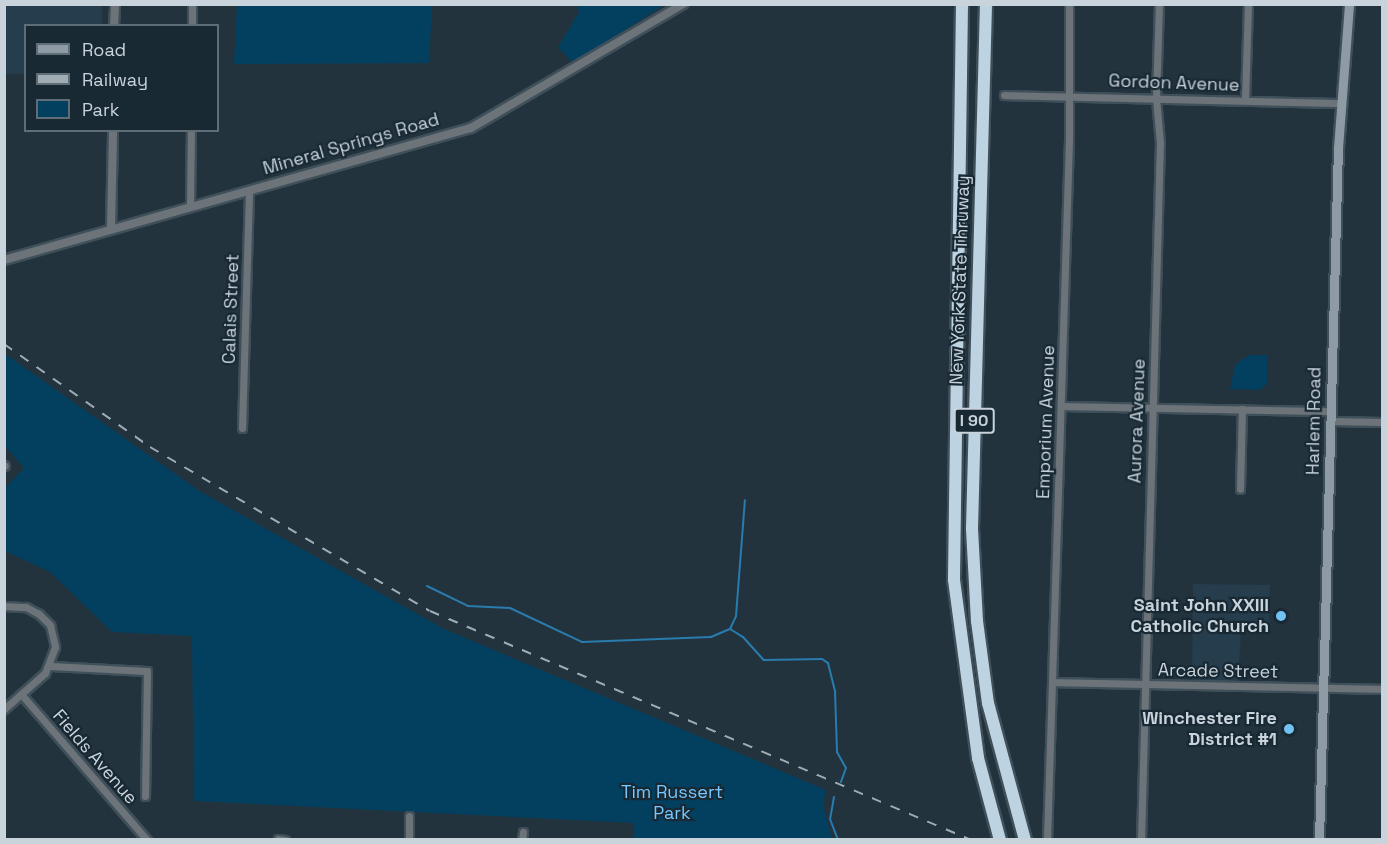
<!DOCTYPE html>
<html>
<head>
<meta charset="utf-8">
<style>
  body { margin:0 }
  #map { position:relative; width:1387px; height:844px; overflow:hidden; background:#22333e; font-family:"Space Grotesk",sans-serif }
  div>[style] { position:absolute }
  [style*='--x'] { left:calc(var(--x)*1px); top:calc(var(--y)*1px); width:calc(var(--w)*1px); rotate:calc(var(--a)*1deg) }
  .built>* { inset:0; background:#263d4d }
  .green>* { inset:0; background:#034060 }
  .stream>* { height:2px; margin:-1px; padding:0 1px; transform-origin:1px; border-radius:1px; background:#297cad }
  .roads { filter:drop-shadow(2px 0 #40505a) drop-shadow(-2px 0 #40505a) drop-shadow(0 2px #40505a) drop-shadow(0 -2px #40505a) }
  .minor>* { height:7px; margin:-3.5px; padding:0 3.5px; transform-origin:3.5px; border-radius:3.5px; background:#6c747a }
  .tertiary>* { height:8px; margin:-4px; padding:0 4px; transform-origin:4px; border-radius:4px; background:#6c747a }
  .secondary>* { height:9px; margin:-4.5px; padding:0 4.5px; transform-origin:4.5px; border-radius:4.5px; background:#8e9ba4 }
  .motorway>* { height:12px; margin:-6px; padding:0 6px; transform-origin:6px; border-radius:6px; background:#bed3e2 }
  .rail>* { height:2px; margin-top:-1px; transform-origin:0; background:repeating-linear-gradient(90deg,#a0acb4 0 10px,transparent 0 20px) }
  .dots>* { width:16px; height:16px; translate:-50% -50%; box-sizing:border-box; border:3px solid #182934; border-radius:50% }
  span { translate:-50% -50%; white-space:nowrap; text-align:center; line-height:1.15; -webkit-text-stroke:4.5px #182934; paint-order:stroke }
  .shield-label span { padding:2px 4px; background:#182934; border:2px solid; border-radius:4px; -webkit-text-stroke-width:0 }
  .shield-label { font-size:16px; color:#c9d3db; font-weight:700 }
  .street-label { font-size:18px; color:#c9d3db }
  .poi-label { font-size:18px; color:#c9d3db; font-weight:700 }
  .right { translate:-100% -50%; text-align:right }
  .park-label { font-size:18px; color:#77c8fe }
  .frame { position:absolute; inset:0; border:6px solid #c9d3db; pointer-events:none }
  .legend { position:absolute; left:24px; top:24px; width:195px; height:108px; box-sizing:border-box; background:#182934; border:2px solid #5f6d77; margin:0; padding:8px 10px; list-style:none; font-size:18px; color:#c9d3db }
  .legend li { display:flex; align-items:center; gap:12px; height:30px }
  .legend b { width:30px; border:2px solid #5f6d77 }
</style>
</head>
<body>
<div id="map">
  <div class="built">
    <i style="clip-path:polygon(5px 4px,102px 5px,102px 25px,26px 26px,25px 74px,5px 74px)"></i>
    <i style="clip-path:polygon(1193px 584px,1270px 585px,1269px 633px,1241px 633px,1238px 682px,1192px 680px)"></i>
  </div>
  <div class="green">
    <i style="clip-path:polygon(237px 5px,432px 5px,429px 63px,234px 64px)"></i>
    <i style="clip-path:polygon(577px 5px,664px 4px,664px 5px,573px 63px,558px 47px,579px 12px)"></i>
    <i style="clip-path:polygon(5px 354px,201px 492px,444px 629px,826px 790px,823px 805px,832px 839px,634px 839px,634px 823px,194px 801px,192px 636px,112px 632px,50px 572px,5px 551px,5px 488px,24px 468px,5px 446px)"></i>
    <i style="clip-path:polygon(1249px 355px,1267px 355px,1267px 383px,1260px 390px,1230px 389px,1235px 365px)"></i>
  </div>
  <div class="stream">
    <i style="--x:427;--y:586;--w:46;--a:26"></i>
    <i style="--x:468;--y:606;--w:42;--a:2.7"></i>
    <i style="--x:510;--y:608;--w:80;--a:25.3"></i>
    <i style="--x:582;--y:642;--w:129;--a:-2.2"></i>
    <i style="--x:711;--y:637;--w:21;--a:-23"></i>
    <i style="--x:730;--y:629;--w:14;--a:-65"></i>
    <i style="--x:736;--y:616;--w:116;--a:-85.6"></i>
    <i style="--x:730;--y:629;--w:15;--a:32"></i>
    <i style="--x:743;--y:637;--w:31;--a:48"></i>
    <i style="--x:764;--y:660;--w:58;--a:-1"></i>
    <i style="--x:822;--y:659;--w:7;--a:34"></i>
    <i style="--x:828;--y:663;--w:29;--a:76"></i>
    <i style="--x:835;--y:691;--w:61;--a:88.1"></i>
    <i style="--x:837;--y:752;--w:18;--a:61"></i>
    <i style="--x:846;--y:768;--w:15;--a:110"></i>
    <i style="--x:834;--y:797;--w:22;--a:100"></i>
    <i style="--x:830;--y:819;--w:22;--a:69"></i>
  </div>
  <div class="roads">
    <div class="minor">
      <i style="--x:192;--y:26;--w:22;--a:-90"></i>
      <i style="--x:1004;--y:95;--w:338;--a:1.4"></i>
      <i style="--x:1245;--y:100;--w:96;--a:-88.2"></i>
      <i style="--x:190;--y:207;--w:77;--a:-89.3"></i>
      <i style="--x:1061;--y:406;--w:270;--a:1.1"></i>
      <i style="--x:1331;--y:421;--w:51;--a:1.1"></i>
      <i style="--x:242;--y:428;--w:238;--a:-88.3"></i>
      <i style="--x:4;--y:465;--w:1;--a:45"></i>
      <i style="--x:1240;--y:489;--w:80;--a:-88.6"></i>
      <i style="--x:4;--y:606;--w:22;--a:3"></i>
      <i style="--x:26;--y:607;--w:15;--a:28"></i>
      <i style="--x:39;--y:614;--w:16;--a:45"></i>
      <i style="--x:50;--y:625;--w:23;--a:77"></i>
      <i style="--x:55;--y:647;--w:28;--a:111"></i>
      <i style="--x:45;--y:673;--w:55;--a:138.7"></i>
      <i style="--x:50;--y:666;--w:97;--a:3"></i>
      <i style="--x:147;--y:671;--w:125;--a:90.9"></i>
      <i style="--x:1053;--y:682;--w:329;--a:1.2"></i>
      <i style="--x:21;--y:694;--w:193;--a:49.2"></i>
      <i style="--x:278;--y:839;--w:7;--a:8"></i>
      <i style="--x:409;--y:840;--w:24;--a:-90"></i>
      <i style="--x:522;--y:840;--w:8;--a:-83"></i>
      <i style="--x:1047;--y:840;--w:701;--a:-88.2"></i>
      <i style="--x:1069;--y:139;--w:135;--a:-90"></i>
      <i style="--x:1141;--y:840;--w:697;--a:-88.44"></i>
      <i style="--x:1160;--y:143;--w:45;--a:-95.1"></i>
      <i style="--x:1156;--y:98;--w:94;--a:-88.2"></i>
    </div>
    <div class="tertiary">
      <i style="--x:114;--y:26;--w:22;--a:-87"></i>
      <i style="--x:111;--y:229;--w:99;--a:-88.8"></i>
      <i style="--x:4;--y:260;--w:485;--a:-15.8"></i>
      <i style="--x:471;--y:128;--w:246;--a:-30.3"></i>
    </div>
    <div class="secondary">
      <i style="--x:1319;--y:840;--w:692;--a:-88.43"></i>
      <i style="--x:1338;--y:148;--w:144;--a:-85.6"></i>
    </div>
    <div class="motorway">
      <i style="--x:962;--y:4;--w:576;--a:90.8"></i>
      <i style="--x:954;--y:580;--w:180;--a:82.3"></i>
      <i style="--x:978;--y:758;--w:85;--a:75"></i>
      <i style="--x:986;--y:4;--w:525;--a:91.53"></i>
      <i style="--x:972;--y:529;--w:92;--a:86.9"></i>
      <i style="--x:977;--y:621;--w:83;--a:82.4"></i>
      <i style="--x:988;--y:703;--w:142;--a:74.9"></i>
    </div>
  </div>
  <div class="rail">
    <i style="--x:4;--y:344;--w:179;--a:35.2"></i>
    <i style="--x:150;--y:447;--w:324;--a:30.4"></i>
    <i style="--x:430;--y:611;--w:587;--a:22.94"></i>
  </div>
  <div class="dots">
    <i style="left:1281px;top:616px;background:#72c1f5"></i>
    <i style="left:1289px;top:729px;background:#72c1f5"></i>
  </div>
  <div class="shield-label">
    <span style="left:974px;top:421px">I 90</span>
  </div>
  <div class="street-label">
    <span style="left:1174px;top:83px;rotate:2deg">Gordon Avenue</span>
    <span style="left:351px;top:144px;rotate:-16deg">Mineral Springs Road</span>
    <span style="left:960px;top:280px;rotate:-88deg">New York State Thruway</span>
    <span style="left:231px;top:309px;rotate:-88deg">Calais Street</span>
    <span style="left:1137px;top:421px;rotate:-88deg">Aurora Avenue</span>
    <span style="left:1314px;top:421px;rotate:-89deg">Harlem Road</span>
    <span style="left:1046px;top:422px;rotate:-88deg">Emporium Avenue</span>
    <span style="left:1218px;top:671px;rotate:1deg">Arcade Street</span>
    <span style="left:95px;top:757px;rotate:49deg">Fields Avenue</span>
  </div>
  <div class="poi-label">
    <span class="right" style="left:1269px;top:616px">Saint John XXIII<br>Catholic Church</span>
    <span class="right" style="left:1277px;top:729px">Winchester Fire<br>District #1</span>
  </div>
  <div class="park-label">
    <span style="left:672px;top:803px">Tim Russert<br>Park</span>
  </div>
  <div class="frame"></div>
  <ul class="legend">
  <li><b style="height:8px;background:#8e9ba4"></b>Road</li>
  <li><b style="height:8px;background:#a0acb4"></b>Railway</li>
  <li><b style="height:16px;background:#034060"></b>Park</li>
  </ul>
</div>
</body>
</html>
